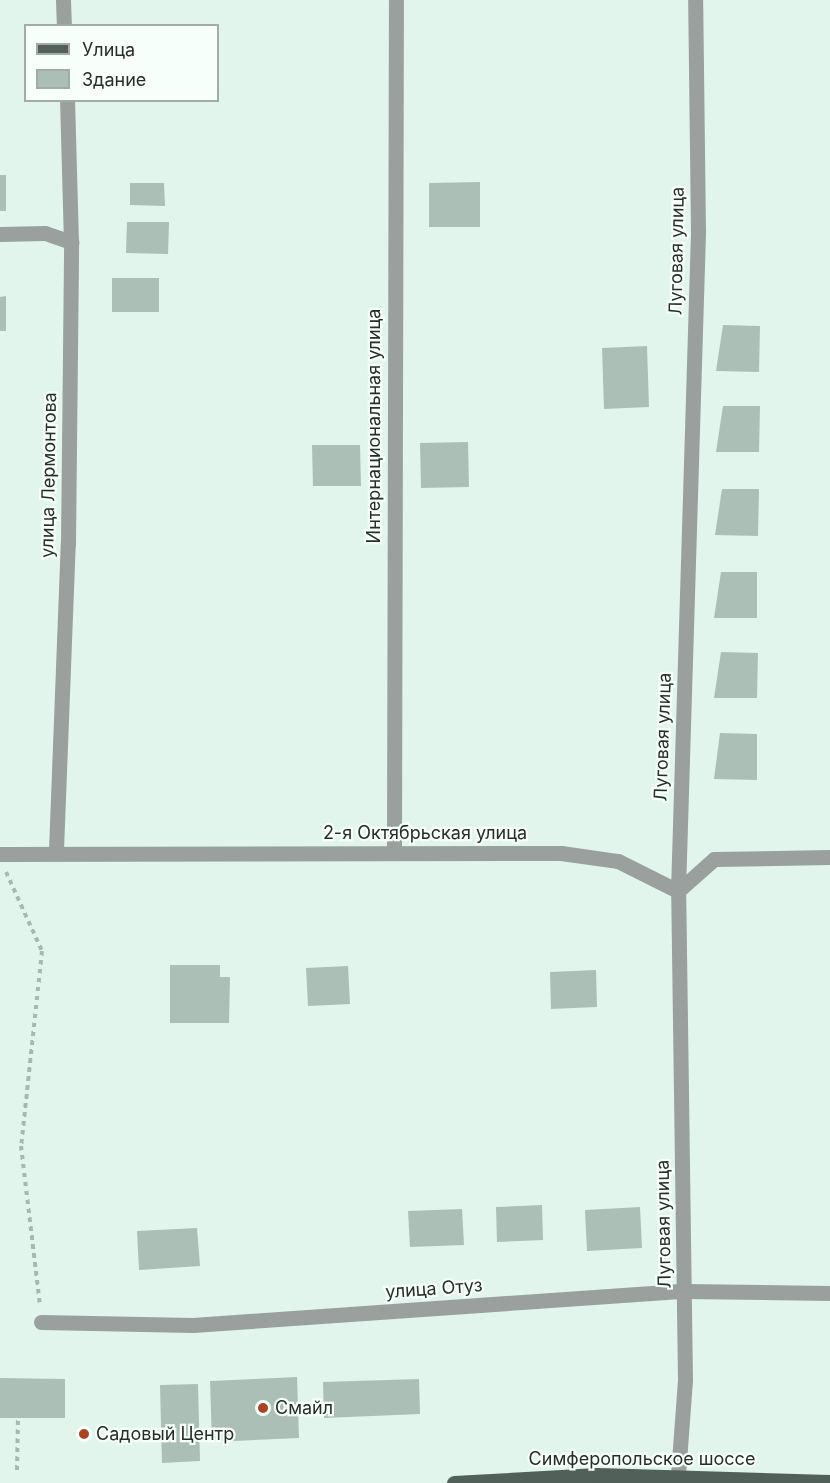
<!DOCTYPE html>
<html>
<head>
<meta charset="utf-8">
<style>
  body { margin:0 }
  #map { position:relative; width:830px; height:1483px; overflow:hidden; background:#e1f5ed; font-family:Inter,sans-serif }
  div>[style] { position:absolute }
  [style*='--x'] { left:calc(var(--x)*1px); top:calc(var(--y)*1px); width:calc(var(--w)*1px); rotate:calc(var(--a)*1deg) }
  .building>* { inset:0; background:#acbfb7 }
  .path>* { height:4px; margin-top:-2px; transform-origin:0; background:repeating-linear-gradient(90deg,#a8b8b1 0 4.5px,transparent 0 9px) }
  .minor>* { height:15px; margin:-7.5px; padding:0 7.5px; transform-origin:7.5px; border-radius:7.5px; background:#99a09d }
  .major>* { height:15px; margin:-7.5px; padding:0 7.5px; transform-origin:7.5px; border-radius:7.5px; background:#52605a }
  .dots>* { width:16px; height:16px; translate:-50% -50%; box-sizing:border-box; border:3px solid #f7fffb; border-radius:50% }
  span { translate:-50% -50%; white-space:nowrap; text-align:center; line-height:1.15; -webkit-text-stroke:4.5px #f7fffb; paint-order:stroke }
  .street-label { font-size:18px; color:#262d2a }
  .poi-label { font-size:18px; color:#262d2a }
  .left { translate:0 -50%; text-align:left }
  .legend { position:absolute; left:24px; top:24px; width:195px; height:78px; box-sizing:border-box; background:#f7fffb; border:2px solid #a3aba7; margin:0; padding:8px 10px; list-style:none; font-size:18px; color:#262d2a }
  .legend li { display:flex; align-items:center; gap:12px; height:30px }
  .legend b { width:30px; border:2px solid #a3aba7 }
</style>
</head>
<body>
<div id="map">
  <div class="building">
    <i style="clip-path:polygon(0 175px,6px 175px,6px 211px,0 211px)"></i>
    <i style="clip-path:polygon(480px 182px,480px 227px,429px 227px,429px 183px)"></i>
    <i style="clip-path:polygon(130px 183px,164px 183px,165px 206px,130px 205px)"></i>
    <i style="clip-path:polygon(127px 222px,169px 222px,168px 254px,126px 253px)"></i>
    <i style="clip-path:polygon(112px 278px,159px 278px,159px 312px,112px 312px)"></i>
    <i style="clip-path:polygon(6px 296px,6px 331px,0 331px,0 297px)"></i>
    <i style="clip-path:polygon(723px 325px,760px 326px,759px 372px,716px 371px)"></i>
    <i style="clip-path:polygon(647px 346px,649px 407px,604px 409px,602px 348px)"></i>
    <i style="clip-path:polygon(723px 406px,760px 406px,759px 452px,716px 452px)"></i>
    <i style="clip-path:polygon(468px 442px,469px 487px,421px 488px,420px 443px)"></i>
    <i style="clip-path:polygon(312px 445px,360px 445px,361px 486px,313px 486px)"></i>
    <i style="clip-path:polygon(722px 489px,759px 489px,758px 536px,715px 535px)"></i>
    <i style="clip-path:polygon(721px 572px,757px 572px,757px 618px,714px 618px)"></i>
    <i style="clip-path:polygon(721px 652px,758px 653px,757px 698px,714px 698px)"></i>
    <i style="clip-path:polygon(720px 733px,757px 734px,757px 780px,714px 779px)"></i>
    <i style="clip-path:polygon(170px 965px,220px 965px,220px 977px,230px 977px,229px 1023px,170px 1023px)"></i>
    <i style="clip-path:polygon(348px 966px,350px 1004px,308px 1006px,306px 968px)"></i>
    <i style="clip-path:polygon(596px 970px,597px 1007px,551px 1009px,550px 972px)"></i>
    <i style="clip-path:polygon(542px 1205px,543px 1240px,497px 1242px,496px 1207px)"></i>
    <i style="clip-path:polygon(640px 1207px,642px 1248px,587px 1251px,585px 1210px)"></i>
    <i style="clip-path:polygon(462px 1209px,464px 1245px,410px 1247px,408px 1211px)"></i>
    <i style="clip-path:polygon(197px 1228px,200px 1266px,139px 1270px,137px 1231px)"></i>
    <i style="clip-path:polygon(297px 1377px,299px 1438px,212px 1442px,210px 1381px)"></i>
    <i style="clip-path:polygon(0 1378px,65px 1379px,65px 1418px,0 1418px)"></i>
    <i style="clip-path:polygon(419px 1379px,420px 1414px,324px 1418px,323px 1382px)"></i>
    <i style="clip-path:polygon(198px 1384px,200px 1461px,162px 1463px,160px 1385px)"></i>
  </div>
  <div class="path">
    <i style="--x:6;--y:872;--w:87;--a:65.5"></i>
    <i style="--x:42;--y:951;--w:196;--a:96.1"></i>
    <i style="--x:21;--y:1146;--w:160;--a:83.2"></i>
    <i style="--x:17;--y:1470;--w:52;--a:-88.9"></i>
  </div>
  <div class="minor">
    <i style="--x:63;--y:0;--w:26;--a:88"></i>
    <i style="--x:0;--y:234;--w:45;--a:-1.3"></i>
    <i style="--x:45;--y:233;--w:28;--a:19"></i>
    <i style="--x:56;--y:850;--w:307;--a:-87.8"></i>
    <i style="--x:68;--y:543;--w:301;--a:-89.4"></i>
    <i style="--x:71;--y:242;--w:142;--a:-91.6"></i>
    <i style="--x:394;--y:853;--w:853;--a:-89.87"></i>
    <i style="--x:0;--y:854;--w:561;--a:-0.1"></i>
    <i style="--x:561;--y:853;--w:58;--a:8"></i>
    <i style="--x:618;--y:861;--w:67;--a:26.6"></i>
    <i style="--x:678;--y:891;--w:48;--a:-41.6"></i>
    <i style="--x:714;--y:859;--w:116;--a:-1"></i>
    <i style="--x:41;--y:1322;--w:152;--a:1.1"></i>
    <i style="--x:193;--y:1325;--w:492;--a:-4"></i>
    <i style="--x:684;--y:1291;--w:146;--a:0.8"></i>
    <i style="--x:678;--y:1475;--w:95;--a:-85.8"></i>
    <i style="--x:685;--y:1380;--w:489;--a:-90.8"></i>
    <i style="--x:678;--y:891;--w:659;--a:-88.26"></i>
    <i style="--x:698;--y:232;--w:232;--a:-90.7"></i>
  </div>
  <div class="major">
    <i style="--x:454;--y:1483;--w:143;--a:-3.2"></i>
    <i style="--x:597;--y:1475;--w:233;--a:1.7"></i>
  </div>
  <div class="dots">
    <i style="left:263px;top:1408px;background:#ac4424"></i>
    <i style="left:84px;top:1434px;background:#ac4424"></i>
  </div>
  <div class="street-label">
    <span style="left:677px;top:251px;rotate:-89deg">Луговая улица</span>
    <span style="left:374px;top:426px;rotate:-90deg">Интернациональная улица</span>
    <span style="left:49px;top:475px;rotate:-89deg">улица Лермонтова</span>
    <span style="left:663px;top:737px;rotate:-88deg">Луговая улица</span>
    <span style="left:425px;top:833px">2-я Октябрьская улица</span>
    <span style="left:664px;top:1224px;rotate:-91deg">Луговая улица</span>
    <span style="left:434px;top:1289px;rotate:-4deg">улица Отуз</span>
    <span style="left:642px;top:1459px">Симферопольское шоссе</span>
  </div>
  <div class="poi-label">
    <span class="left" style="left:275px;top:1408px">Смайл</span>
    <span class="left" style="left:96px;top:1434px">Садовый Центр</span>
  </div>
  <ul class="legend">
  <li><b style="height:8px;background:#52605a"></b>Улица</li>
  <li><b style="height:16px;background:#acbfb7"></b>Здание</li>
  </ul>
</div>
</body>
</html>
